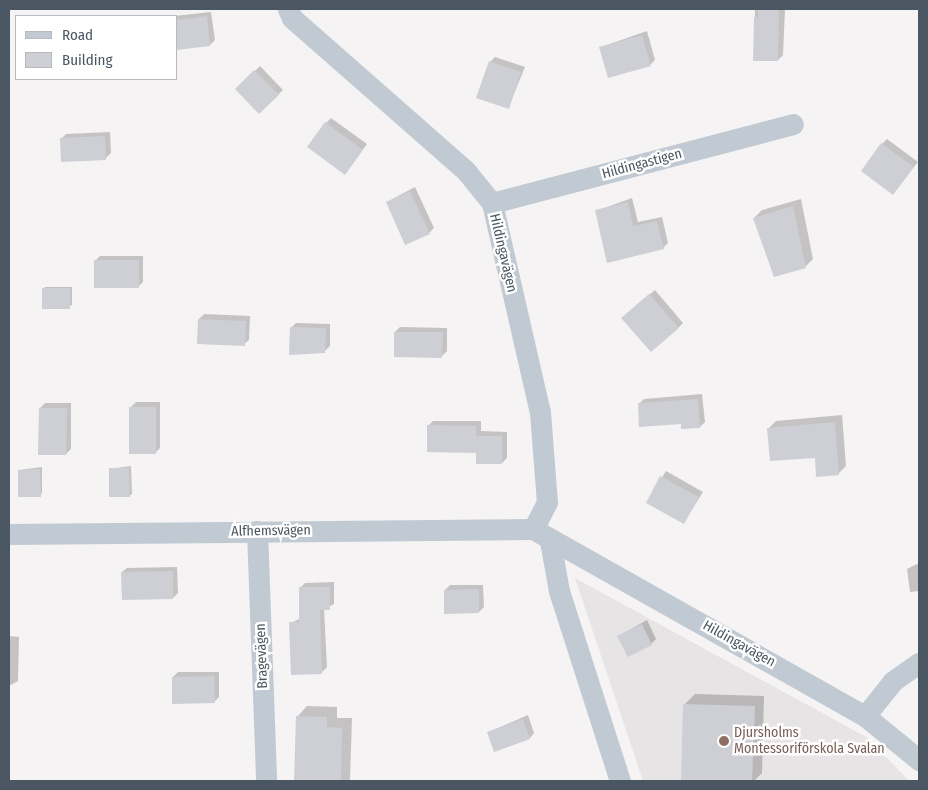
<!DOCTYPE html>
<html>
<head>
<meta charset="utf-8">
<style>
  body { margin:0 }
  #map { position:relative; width:928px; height:790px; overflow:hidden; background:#f5f3f3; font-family:"Fira Sans Condensed",sans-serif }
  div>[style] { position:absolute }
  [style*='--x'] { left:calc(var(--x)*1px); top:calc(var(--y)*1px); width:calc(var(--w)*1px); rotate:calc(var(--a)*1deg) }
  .education>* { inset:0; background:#e6e4e5 }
  .shadow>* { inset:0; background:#0003 }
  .building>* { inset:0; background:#cdcfd5 }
  .minor>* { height:21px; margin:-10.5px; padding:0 10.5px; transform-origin:10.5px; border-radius:10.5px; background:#c1cad2 }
  .dots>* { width:14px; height:14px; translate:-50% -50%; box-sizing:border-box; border:2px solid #fff; border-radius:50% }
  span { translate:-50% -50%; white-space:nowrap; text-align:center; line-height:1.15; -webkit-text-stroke:5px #fff; paint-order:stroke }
  .street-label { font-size:14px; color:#4a5661 }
  .education-label { font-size:14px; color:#785e54 }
  .left { translate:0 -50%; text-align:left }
  .frame { position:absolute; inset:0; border:10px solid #4a5661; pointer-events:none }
  .legend { position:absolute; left:15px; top:15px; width:162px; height:65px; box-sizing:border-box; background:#fff; border:1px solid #b7bbc0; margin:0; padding:6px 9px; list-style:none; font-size:15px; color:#4a5661 }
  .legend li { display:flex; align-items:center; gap:10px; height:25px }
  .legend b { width:25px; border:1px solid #b7bbc0 }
</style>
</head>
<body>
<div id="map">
  <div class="education">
    <i style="clip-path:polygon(575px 578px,868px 738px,909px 781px,643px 781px)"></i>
  </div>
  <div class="shadow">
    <i style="clip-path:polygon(755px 9px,785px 9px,783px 55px,778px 60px,754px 60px)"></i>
    <i style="clip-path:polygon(211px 12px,215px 40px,210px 45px,176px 49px,174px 16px)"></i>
    <i style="clip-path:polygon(647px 31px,655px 60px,650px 65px,601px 47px)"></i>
    <i style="clip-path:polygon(495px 57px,525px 67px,508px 108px,490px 62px)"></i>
    <i style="clip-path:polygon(260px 66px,283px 90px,260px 112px,237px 89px)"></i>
    <i style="clip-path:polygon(331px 118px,367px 144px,349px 168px,326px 123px)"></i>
    <i style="clip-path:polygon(110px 132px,111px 153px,106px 158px,61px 139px,66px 134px)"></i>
    <i style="clip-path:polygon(887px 139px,918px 162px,893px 193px,882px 144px)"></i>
    <i style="clip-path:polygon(415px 187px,434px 228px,429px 233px,387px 202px)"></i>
    <i style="clip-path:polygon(632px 198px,638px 222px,662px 217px,668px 243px,663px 248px,596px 211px)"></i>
    <i style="clip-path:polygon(801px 199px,813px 259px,805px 267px,754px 218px,762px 210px)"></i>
    <i style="clip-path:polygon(100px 256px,143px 256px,143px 282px,138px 287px,95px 261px)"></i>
    <i style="clip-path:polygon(45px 287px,72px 287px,72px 306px,43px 289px)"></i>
    <i style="clip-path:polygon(655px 290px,683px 323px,678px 328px,628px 313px)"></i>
    <i style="clip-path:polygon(204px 314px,250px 316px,249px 340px,244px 344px,199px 319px)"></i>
    <i style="clip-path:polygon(296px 323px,330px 324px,330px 346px,325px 351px,290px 354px,291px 328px)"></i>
    <i style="clip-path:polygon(400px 327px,447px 328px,447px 351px,442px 356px,395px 332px)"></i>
    <i style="clip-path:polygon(702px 394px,705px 422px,700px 427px,639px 404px,644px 399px)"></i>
    <i style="clip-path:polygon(136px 402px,160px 402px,160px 448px,155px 453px,131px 407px)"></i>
    <i style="clip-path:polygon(45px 403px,71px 403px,71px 449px,66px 454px,40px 408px)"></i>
    <i style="clip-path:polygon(842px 415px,846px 466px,839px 473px,769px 428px,776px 421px)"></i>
    <i style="clip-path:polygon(433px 421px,481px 421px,481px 431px,507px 432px,507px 458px,502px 463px,477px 452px,428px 426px)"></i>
    <i style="clip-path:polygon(131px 466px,132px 494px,129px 496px,110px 469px)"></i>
    <i style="clip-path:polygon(42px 467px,42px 493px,40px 495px,19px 470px)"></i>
    <i style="clip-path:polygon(666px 471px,703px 492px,684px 522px,647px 502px)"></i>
    <i style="clip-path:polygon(919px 563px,919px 591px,910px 592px,907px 569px)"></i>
    <i style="clip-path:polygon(177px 567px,178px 593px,173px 598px,122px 572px,127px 568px)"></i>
    <i style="clip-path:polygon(334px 582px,334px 604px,324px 609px,327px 667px,322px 672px,291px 623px,301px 618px,300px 588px,305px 583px)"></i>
    <i style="clip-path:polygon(450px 585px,483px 585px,484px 607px,479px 612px,445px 590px)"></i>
    <i style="clip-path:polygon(647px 620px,656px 639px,651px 644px,619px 636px)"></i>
    <i style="clip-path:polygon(9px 636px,19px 637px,18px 681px,9px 686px)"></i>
    <i style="clip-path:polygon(178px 672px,219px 672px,219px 697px,214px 702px,173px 677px)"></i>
    <i style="clip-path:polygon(695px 694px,764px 696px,762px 773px,754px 781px,702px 781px,685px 704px)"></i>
    <i style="clip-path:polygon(307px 706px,337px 707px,337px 718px,352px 718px,350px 781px,295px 781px,297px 717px)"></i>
    <i style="clip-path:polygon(528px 715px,534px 733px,530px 738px,489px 732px)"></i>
  </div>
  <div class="building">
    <i style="clip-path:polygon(758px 9px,779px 9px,778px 61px,753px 61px,754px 17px,758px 17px)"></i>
    <i style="clip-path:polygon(207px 16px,210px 46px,176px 50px,176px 20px)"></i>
    <i style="clip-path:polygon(642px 35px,651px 66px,608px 78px,599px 47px)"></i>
    <i style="clip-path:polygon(489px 61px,521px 72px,509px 109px,476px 98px)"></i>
    <i style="clip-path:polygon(254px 70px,279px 95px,259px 114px,235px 89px)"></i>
    <i style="clip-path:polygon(325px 122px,363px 150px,345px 175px,307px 147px)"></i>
    <i style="clip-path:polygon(105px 136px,106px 160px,61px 162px,60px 138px)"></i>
    <i style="clip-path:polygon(881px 143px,914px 167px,893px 195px,861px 171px)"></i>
    <i style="clip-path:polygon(410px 191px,430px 234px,405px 245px,386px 202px)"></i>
    <i style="clip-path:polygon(628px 202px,633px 226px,657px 221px,664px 249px,607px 263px,595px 210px)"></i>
    <i style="clip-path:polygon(793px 206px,806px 268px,774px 277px,753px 218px)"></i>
    <i style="clip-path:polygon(94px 260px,139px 260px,139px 288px,94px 288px)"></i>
    <i style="clip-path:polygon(42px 288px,70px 288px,70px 309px,42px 309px)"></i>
    <i style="clip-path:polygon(649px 294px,679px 328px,651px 352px,621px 318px)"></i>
    <i style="clip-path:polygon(198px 319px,246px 321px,245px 346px,197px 344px)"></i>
    <i style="clip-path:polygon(290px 327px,326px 328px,325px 353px,289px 355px)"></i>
    <i style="clip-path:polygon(394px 332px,443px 332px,442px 358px,394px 357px)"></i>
    <i style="clip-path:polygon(698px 399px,700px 428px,681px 429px,681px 424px,639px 427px,638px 403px)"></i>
    <i style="clip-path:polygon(129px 407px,156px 407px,156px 454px,129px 454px)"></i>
    <i style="clip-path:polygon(39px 408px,67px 408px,66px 455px,38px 455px)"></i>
    <i style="clip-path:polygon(835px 422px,839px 475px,816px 477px,815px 458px,770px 461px,767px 428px)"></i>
    <i style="clip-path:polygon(427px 425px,476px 426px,476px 436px,502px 436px,502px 464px,476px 464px,476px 453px,427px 452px)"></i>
    <i style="clip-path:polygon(109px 468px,129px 468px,130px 497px,109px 497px)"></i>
    <i style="clip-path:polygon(40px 469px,41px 497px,18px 497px,18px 470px)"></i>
    <i style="clip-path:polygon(660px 476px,699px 497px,684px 524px,646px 503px)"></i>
    <i style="clip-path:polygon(173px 571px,173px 599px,122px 600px,121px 572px)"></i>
    <i style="clip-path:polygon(299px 587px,330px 587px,330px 610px,320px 610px,322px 674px,291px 675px,289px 622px,299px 622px)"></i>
    <i style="clip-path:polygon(479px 589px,479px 613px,444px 614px,444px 590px)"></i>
    <i style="clip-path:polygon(642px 624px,652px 645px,628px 657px,617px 636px)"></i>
    <i style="clip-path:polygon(214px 676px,215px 703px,172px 704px,172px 677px)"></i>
    <i style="clip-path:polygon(683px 704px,755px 706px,752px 781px,681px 780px)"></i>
    <i style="clip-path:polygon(296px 716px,327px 717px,327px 727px,342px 728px,341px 781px,294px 781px)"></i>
    <i style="clip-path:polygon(523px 719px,530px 739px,494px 752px,487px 732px)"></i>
  </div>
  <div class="minor">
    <i style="--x:288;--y:9;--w:10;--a:66"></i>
    <i style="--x:292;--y:18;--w:232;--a:41.3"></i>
    <i style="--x:466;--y:171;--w:41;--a:50.9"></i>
    <i style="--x:492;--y:203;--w:214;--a:77.1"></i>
    <i style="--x:540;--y:412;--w:90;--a:85.6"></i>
    <i style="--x:547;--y:502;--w:30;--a:117"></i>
    <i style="--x:533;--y:529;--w:381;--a:29.4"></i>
    <i style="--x:865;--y:716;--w:70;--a:39.2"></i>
    <i style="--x:492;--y:203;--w:311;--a:-14.7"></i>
    <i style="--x:257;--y:531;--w:250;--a:87.9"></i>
    <i style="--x:9;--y:534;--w:524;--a:-0.55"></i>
    <i style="--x:550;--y:541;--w:51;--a:79.8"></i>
    <i style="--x:559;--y:591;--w:200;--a:72.2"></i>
    <i style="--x:865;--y:716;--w:45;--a:-51.3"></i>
    <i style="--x:893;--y:681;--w:32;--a:-35"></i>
  </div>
  <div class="dots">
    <i style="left:724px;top:741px;background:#8d6e63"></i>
  </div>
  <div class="street-label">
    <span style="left:642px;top:164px;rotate:-15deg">Hildingastigen</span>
    <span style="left:503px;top:253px;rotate:77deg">Hildingavägen</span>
    <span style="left:271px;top:531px;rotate:-1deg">Alfhemsvägen</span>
    <span style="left:739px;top:644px;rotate:29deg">Hildingavägen</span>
    <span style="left:262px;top:656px;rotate:-92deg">Bragevägen</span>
  </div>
  <div class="education-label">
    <span class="left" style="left:734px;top:741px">Djursholms<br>Montessoriförskola Svalan</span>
  </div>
  <div class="frame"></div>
  <ul class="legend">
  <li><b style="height:6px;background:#c1cad2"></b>Road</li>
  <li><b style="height:14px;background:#cdcfd5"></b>Building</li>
  </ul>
</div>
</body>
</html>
